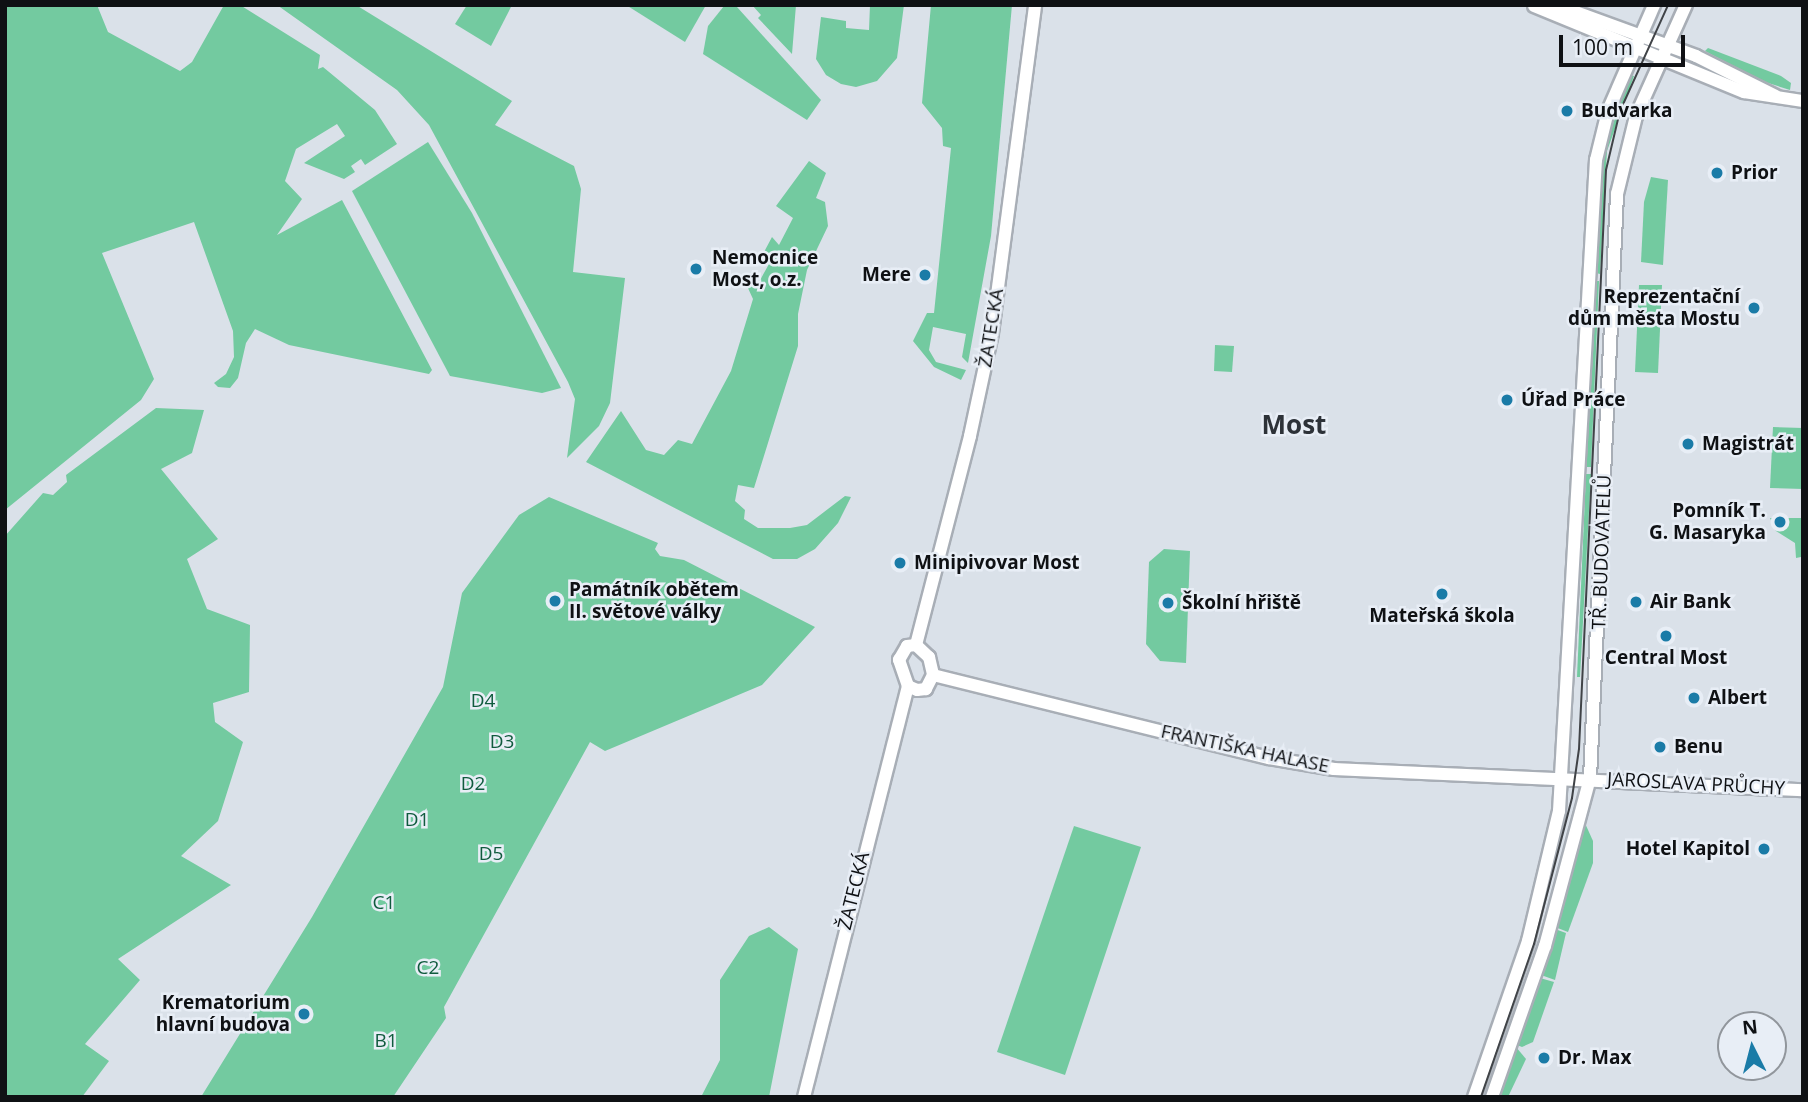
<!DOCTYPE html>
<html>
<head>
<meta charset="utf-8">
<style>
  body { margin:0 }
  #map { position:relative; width:1808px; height:1102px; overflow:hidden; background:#dae1e9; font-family:"Open Sans",sans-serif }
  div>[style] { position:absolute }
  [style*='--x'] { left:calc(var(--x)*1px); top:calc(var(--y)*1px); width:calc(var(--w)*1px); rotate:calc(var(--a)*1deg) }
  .green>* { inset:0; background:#73caa0 }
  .roads { filter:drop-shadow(2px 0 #a8aeb6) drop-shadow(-2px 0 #a8aeb6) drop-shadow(0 2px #a8aeb6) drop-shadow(0 -2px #a8aeb6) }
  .minor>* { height:12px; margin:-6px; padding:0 6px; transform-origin:6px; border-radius:6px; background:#fff }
  .tram>* { height:2px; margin:-1px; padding:0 1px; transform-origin:1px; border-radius:1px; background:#404347 }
  .dots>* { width:19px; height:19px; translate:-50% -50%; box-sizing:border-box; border:4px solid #e8eef6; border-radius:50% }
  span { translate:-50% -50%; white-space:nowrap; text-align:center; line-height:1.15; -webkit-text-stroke:5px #e8eef6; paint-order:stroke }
  .poi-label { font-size:19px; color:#0f1114; font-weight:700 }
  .left { translate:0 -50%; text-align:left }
  .right { translate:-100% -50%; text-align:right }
  .street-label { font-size:19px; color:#0f1114 }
  .park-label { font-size:19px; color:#105b3e }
  .district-label { font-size:26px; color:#2d3238; font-weight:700 }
  .frame { position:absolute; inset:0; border:7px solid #0f1114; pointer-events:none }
  .north { position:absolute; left:1717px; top:1011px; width:70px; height:70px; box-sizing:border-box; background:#e8eef6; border:2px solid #91969c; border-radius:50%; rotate:354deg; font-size:19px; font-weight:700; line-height:28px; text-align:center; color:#0f1114 }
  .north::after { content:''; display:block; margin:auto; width:24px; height:32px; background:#1a7ba7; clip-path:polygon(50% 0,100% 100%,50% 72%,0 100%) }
  .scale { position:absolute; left:1559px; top:35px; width:126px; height:32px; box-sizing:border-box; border:4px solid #0f1114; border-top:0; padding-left:9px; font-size:21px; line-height:24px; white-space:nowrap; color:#0f1114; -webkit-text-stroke:5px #e8eef6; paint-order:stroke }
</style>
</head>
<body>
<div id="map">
  <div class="green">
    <i style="clip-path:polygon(5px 5px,97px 5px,108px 32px,180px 71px,192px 62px,224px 5px,240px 5px,320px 55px,318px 69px,323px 67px,375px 110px,397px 144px,365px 165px,361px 159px,351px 166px,355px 172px,344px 179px,304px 163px,345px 136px,337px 124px,296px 149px,285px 181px,302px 199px,277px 235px,342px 200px,432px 370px,429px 374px,289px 345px,255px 329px,246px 343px,238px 378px,230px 388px,218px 387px,214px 383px,226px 374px,234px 357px,233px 331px,194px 222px,102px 253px,154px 379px,141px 400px,5px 510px)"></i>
    <i style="clip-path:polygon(277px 5px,356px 5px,512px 101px,495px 125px,574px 166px,581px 189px,573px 272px,625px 278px,610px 403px,599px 426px,567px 458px,575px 399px,568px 382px,429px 125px,397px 90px)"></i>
    <i style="clip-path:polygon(467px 5px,512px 5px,491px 46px,455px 24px)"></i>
    <i style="clip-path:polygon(626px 5px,706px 5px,685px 42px)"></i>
    <i style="clip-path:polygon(752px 5px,796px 5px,792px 54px,758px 18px,761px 15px)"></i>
    <i style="clip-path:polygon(870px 5px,904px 5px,897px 58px,877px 81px,856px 87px,841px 84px,826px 75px,816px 59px,821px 17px,846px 21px,846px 28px,869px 30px)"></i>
    <i style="clip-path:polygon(931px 5px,1012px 5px,991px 236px,968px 363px,962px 357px,966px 334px,933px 327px,929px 350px,936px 362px,966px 370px,961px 380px,934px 367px,913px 341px,927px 313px,934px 313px,951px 148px,943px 146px,942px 128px,922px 103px)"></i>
    <i style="clip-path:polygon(724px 6px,737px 7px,821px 100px,807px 120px,703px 54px,708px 26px)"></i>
    <i style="clip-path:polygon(1708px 48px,1781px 76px,1791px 83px,1790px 90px,1759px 80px,1705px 51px)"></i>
    <i style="clip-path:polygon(1630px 75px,1634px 76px,1607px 151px,1600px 274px,1596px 273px,1604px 150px)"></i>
    <i style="clip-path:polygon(428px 142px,472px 213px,561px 388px,542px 393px,450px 376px,352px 191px)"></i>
    <i style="clip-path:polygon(809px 161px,826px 173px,816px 198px,825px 202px,828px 226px,807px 270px,798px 314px,798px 346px,754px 488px,738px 485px,735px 501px,745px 510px,744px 519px,758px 528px,790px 528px,807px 525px,845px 496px,851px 497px,838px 523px,815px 549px,797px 559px,773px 559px,586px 462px,621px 411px,646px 450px,664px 455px,678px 440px,692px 444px,731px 371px,753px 299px,747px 286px,753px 279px,759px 282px,769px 264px,764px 252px,772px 237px,779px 245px,793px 218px,776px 206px)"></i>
    <i style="clip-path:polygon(1651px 177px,1668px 180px,1663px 265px,1641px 262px,1644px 202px)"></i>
    <i style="clip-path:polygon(1595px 281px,1599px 281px,1591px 467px,1586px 467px)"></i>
    <i style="clip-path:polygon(1639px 285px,1662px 285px,1658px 373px,1635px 372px)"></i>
    <i style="clip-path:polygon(1215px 345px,1234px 346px,1232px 372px,1214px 371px)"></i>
    <i style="clip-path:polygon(156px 408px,204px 410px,192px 453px,161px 469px,218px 539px,187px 559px,207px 609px,250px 625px,249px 692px,213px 703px,215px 722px,243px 742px,218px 821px,181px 856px,231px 885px,118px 959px,140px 980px,85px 1044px,109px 1061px,82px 1097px,5px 1097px,5px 536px,43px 493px,53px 495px,67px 482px,66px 475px)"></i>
    <i style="clip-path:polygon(1773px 427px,1803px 428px,1803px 489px,1770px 488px)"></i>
    <i style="clip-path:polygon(1586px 474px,1591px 474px,1580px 677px,1577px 677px)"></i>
    <i style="clip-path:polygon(549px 497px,658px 543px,655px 549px,660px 556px,684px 560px,815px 627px,762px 685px,605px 751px,590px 742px,444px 1007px,446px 1018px,393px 1097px,201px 1097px,312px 917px,443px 687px,462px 593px,519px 515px)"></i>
    <i style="clip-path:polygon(1770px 518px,1803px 518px,1801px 557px,1796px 558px,1795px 543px,1776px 531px)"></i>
    <i style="clip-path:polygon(1164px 549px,1190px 551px,1186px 663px,1160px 661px,1146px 644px,1149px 562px)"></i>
    <i style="clip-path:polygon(1584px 821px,1593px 841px,1593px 863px,1568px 932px,1555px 927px)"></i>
    <i style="clip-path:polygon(1074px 826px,1141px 847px,1065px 1075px,997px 1052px)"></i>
    <i style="clip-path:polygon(769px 927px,798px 949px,769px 1097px,701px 1097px,720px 1060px,720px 980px,749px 936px)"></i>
    <i style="clip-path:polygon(1555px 929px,1566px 933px,1555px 980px,1541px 975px)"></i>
    <i style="clip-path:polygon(1540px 978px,1554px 982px,1533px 1042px,1522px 1047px,1517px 1045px)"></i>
    <i style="clip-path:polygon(1516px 1047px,1526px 1059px,1508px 1097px,1499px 1097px)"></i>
  </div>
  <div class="roads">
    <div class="minor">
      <i style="--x:1556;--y:5;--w:149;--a:20"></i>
      <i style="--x:1696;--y:56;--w:89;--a:26.6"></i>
      <i style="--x:1534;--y:6;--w:227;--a:22.3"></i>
      <i style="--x:1744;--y:92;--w:60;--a:8.7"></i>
      <i style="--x:916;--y:645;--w:216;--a:-75.5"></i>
      <i style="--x:970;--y:436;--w:105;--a:-77.9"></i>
      <i style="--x:992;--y:333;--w:331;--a:-82.5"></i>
      <i style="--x:916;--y:645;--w:18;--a:43"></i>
      <i style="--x:929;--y:657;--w:18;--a:77"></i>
      <i style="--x:933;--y:675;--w:16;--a:117"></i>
      <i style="--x:926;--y:689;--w:9;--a:174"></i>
      <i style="--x:917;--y:690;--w:10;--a:-156"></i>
      <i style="--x:908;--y:686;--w:28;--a:-109"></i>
      <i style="--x:899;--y:660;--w:16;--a:-60"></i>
      <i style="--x:907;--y:646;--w:9;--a:-6"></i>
      <i style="--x:933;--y:675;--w:346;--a:13.9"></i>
      <i style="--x:1269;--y:758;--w:66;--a:9.6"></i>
      <i style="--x:1334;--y:769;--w:469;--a:2.6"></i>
      <i style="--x:804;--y:1097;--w:424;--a:-75.8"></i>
      <i style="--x:1474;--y:1097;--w:165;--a:-70.9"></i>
      <i style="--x:1528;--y:941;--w:134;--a:-76.6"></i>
      <i style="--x:1559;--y:811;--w:652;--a:-86.75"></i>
      <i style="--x:1596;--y:160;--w:50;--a:-76.2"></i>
      <i style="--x:1608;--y:111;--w:116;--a:-66.5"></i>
      <i style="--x:1492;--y:1097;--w:160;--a:-70.7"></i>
      <i style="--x:1545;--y:946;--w:174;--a:-75"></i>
      <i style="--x:1590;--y:778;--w:585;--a:-87.35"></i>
      <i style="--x:1617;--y:194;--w:80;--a:-76.3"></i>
      <i style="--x:1636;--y:116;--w:122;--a:-65.8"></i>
    </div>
  </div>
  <div class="tram">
    <i style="--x:1481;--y:1097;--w:162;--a:-70.9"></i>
    <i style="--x:1534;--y:944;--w:151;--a:-75.4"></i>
    <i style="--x:1572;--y:798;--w:49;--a:-81.9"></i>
    <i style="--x:1579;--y:749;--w:580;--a:-87.33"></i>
    <i style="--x:1606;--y:170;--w:61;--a:-76.7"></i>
    <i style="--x:1620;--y:111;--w:116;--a:-65.6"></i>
  </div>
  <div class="dots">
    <i style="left:1567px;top:111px;background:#1a7ba7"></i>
    <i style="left:1717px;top:173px;background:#1a7ba7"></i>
    <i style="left:696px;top:269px;background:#1a7ba7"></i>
    <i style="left:925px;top:275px;background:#1a7ba7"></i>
    <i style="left:1754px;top:308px;background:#1a7ba7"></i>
    <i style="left:1507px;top:400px;background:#1a7ba7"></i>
    <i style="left:1688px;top:444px;background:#1a7ba7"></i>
    <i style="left:1780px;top:522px;background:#1a7ba7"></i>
    <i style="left:900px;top:563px;background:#1a7ba7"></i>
    <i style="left:1442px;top:594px;background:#1a7ba7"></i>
    <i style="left:555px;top:601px;background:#1a7ba7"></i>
    <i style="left:1636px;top:602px;background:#1a7ba7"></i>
    <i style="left:1168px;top:603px;background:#1a7ba7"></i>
    <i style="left:1666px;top:636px;background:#1a7ba7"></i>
    <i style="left:1694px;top:698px;background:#1a7ba7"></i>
    <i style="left:1660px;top:747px;background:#1a7ba7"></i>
    <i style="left:1764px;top:849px;background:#1a7ba7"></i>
    <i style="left:304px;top:1014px;background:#1a7ba7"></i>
    <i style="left:1544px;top:1058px;background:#1a7ba7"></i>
  </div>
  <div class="poi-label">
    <span class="left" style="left:1581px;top:111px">Budvarka</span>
    <span class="left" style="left:1731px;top:173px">Prior</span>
    <span class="left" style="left:712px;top:269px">Nemocnice<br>Most, o.z.</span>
    <span class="right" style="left:911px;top:275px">Mere</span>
    <span class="right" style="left:1740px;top:308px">Reprezentační<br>dům města Mostu</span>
    <span class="left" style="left:1521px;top:400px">Úřad Práce</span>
    <span class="left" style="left:1702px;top:444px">Magistrát</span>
    <span class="right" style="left:1766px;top:522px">Pomník T.<br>G. Masaryka</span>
    <span class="left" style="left:914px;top:563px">Minipivovar Most</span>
    <span class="left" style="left:569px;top:601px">Památník obětem<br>II. světové války</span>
    <span class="left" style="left:1650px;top:602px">Air Bank</span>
    <span class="left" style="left:1182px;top:603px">Školní hřiště</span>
    <span style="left:1442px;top:616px">Mateřská škola</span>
    <span style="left:1666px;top:658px">Central Most</span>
    <span class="left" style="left:1708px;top:698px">Albert</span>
    <span class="left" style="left:1674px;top:747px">Benu</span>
    <span class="right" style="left:1750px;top:849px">Hotel Kapitol</span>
    <span class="right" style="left:290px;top:1014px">Krematorium<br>hlavní budova</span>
    <span class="left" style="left:1558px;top:1058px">Dr. Max</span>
  </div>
  <div class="street-label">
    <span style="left:991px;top:328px;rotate:-81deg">ŽATECKÁ</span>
    <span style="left:1602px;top:552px;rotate:-88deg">TŘ. BUDOVATELŮ</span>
    <span style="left:1245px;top:749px;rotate:12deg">FRANTIŠKA HALASE</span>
    <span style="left:1696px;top:784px;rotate:3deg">JAROSLAVA PRŮCHY</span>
    <span style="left:854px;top:891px;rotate:-76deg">ŽATECKÁ</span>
  </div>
  <div class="park-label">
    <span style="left:483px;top:701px">D4</span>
    <span style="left:502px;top:742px">D3</span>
    <span style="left:473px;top:784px">D2</span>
    <span style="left:417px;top:820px">D1</span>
    <span style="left:491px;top:854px">D5</span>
    <span style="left:384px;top:903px">C1</span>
    <span style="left:428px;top:968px">C2</span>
    <span style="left:386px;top:1041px">B1</span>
  </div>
  <div class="district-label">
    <span style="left:1294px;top:425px">Most</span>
  </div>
  <div class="frame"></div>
  <div class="north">N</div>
  <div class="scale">100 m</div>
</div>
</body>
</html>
